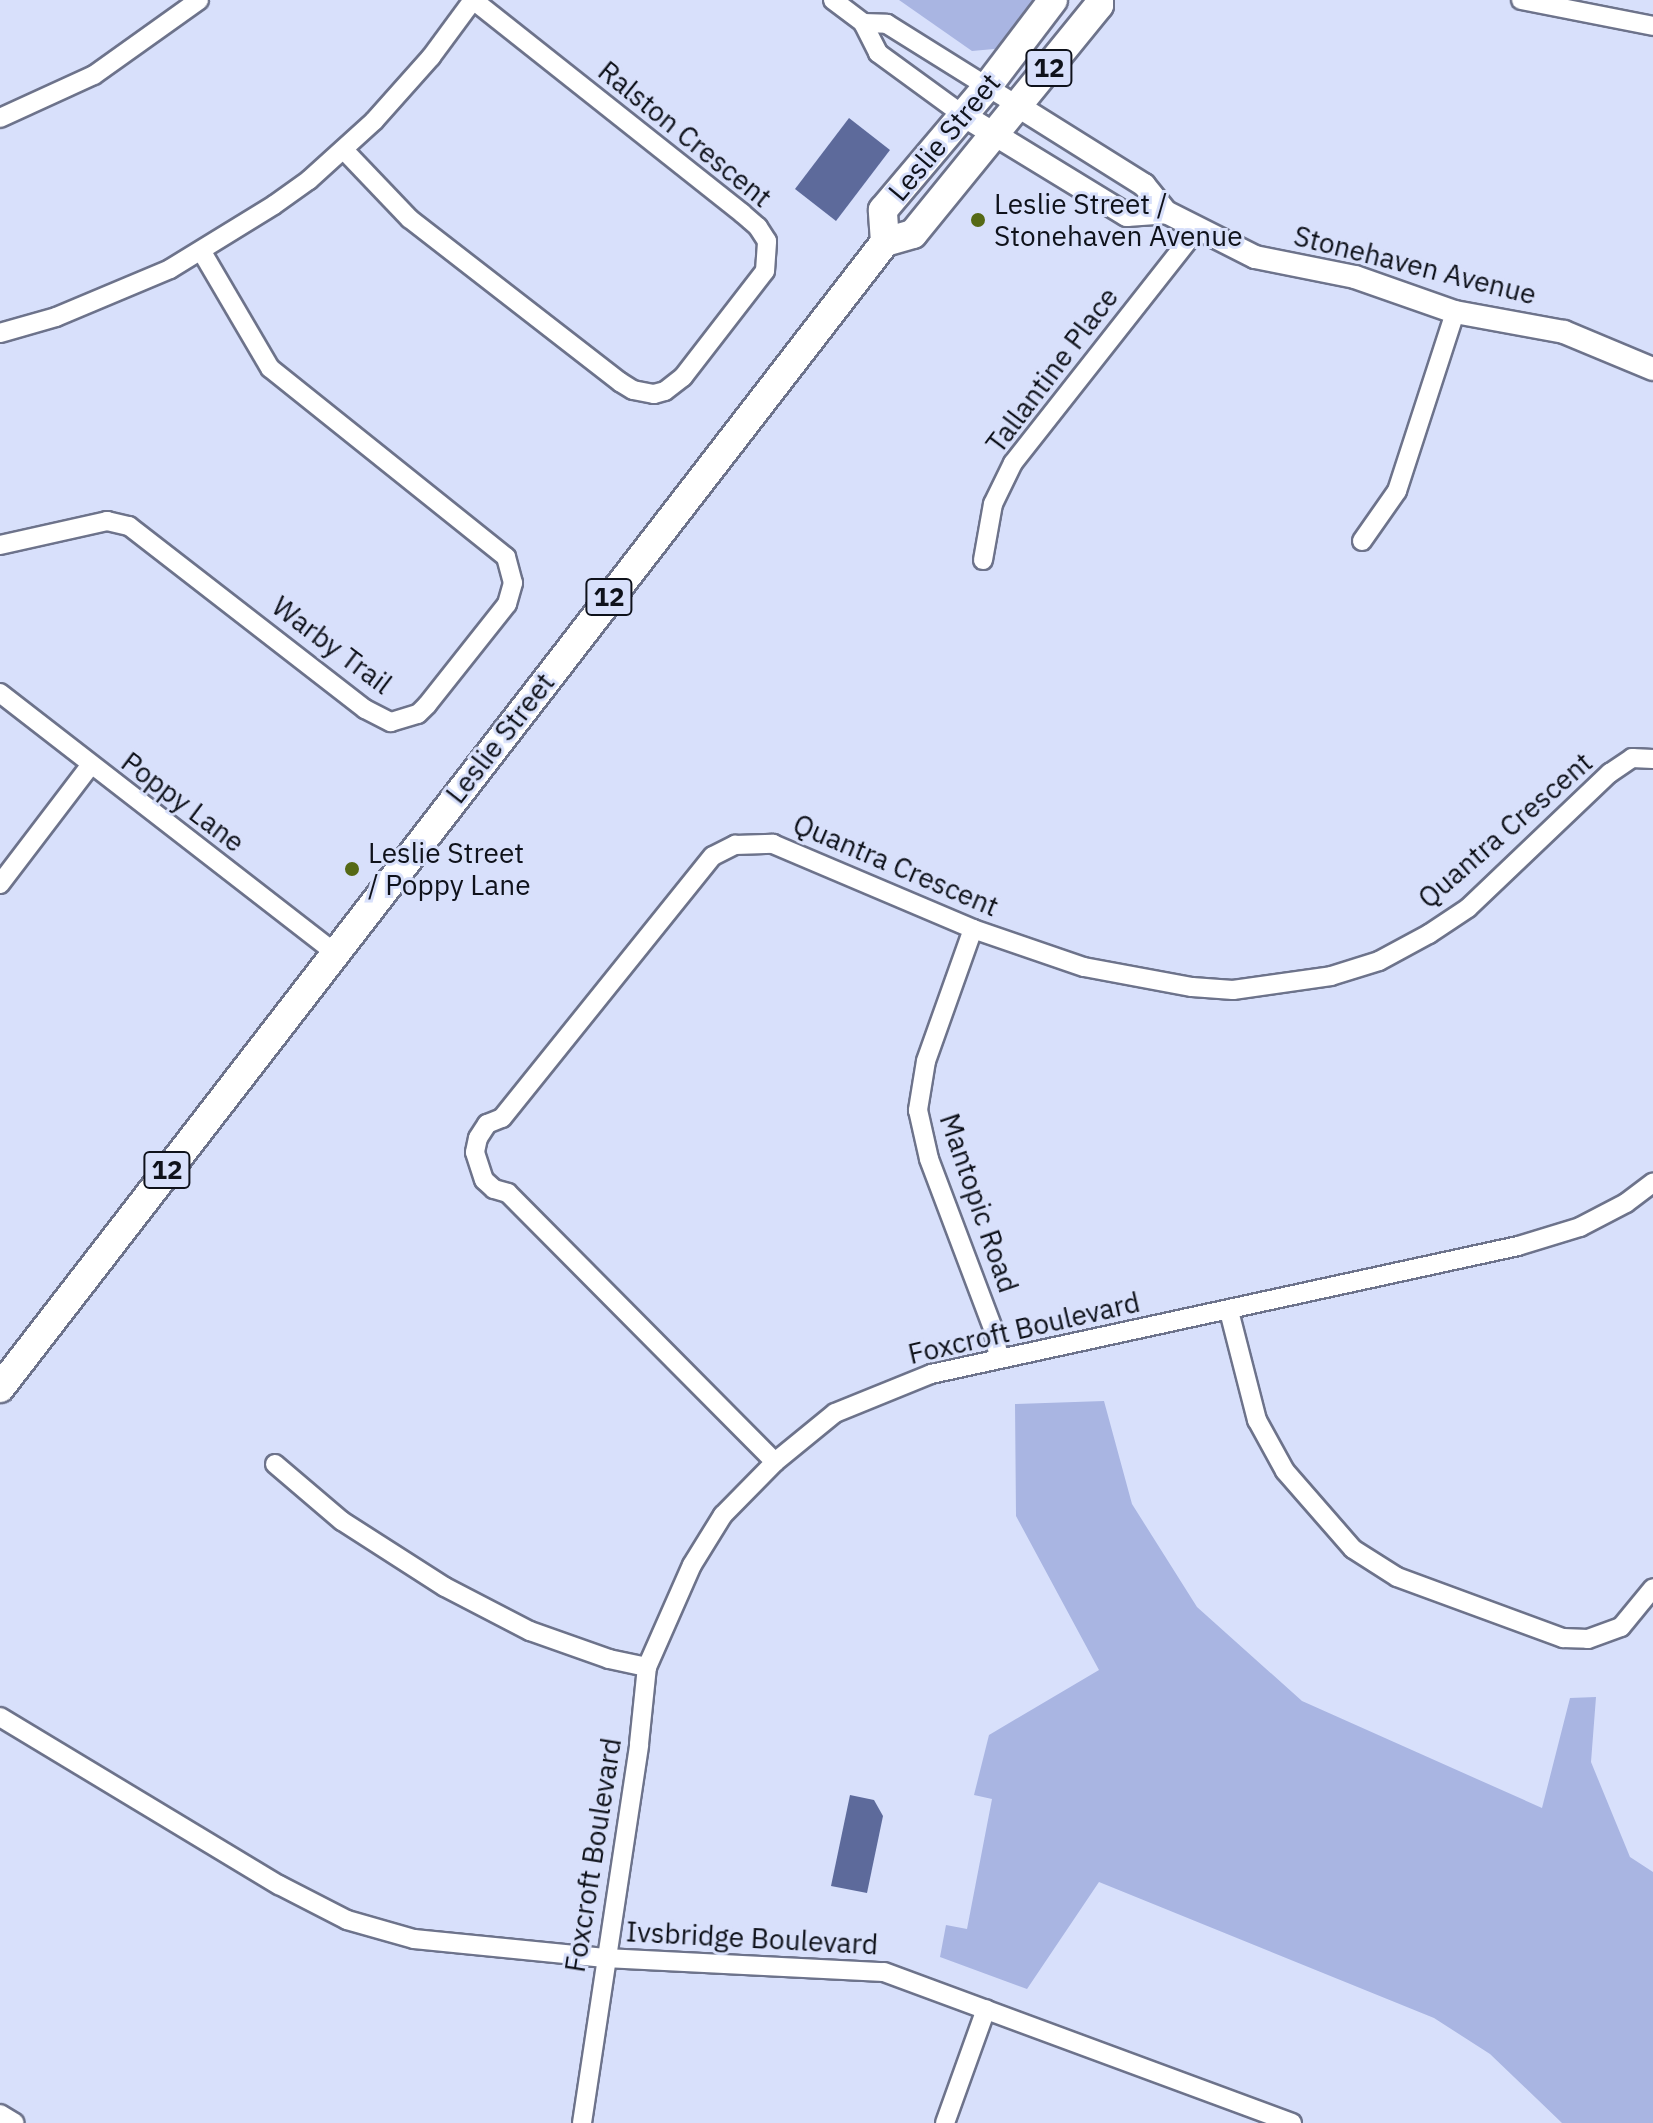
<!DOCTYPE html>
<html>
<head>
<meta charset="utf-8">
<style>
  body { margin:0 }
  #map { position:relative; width:1653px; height:2123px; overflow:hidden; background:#d8e0fb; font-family:"IBM Plex Sans",sans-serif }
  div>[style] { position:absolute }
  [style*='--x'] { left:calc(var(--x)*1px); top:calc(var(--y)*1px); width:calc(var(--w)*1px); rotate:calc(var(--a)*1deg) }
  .green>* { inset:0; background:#a9b5e2 }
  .building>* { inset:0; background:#5d6a9b }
  .roads { filter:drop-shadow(2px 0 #6d738b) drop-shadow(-2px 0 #6d738b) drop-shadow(0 2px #6d738b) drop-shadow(0 -2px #6d738b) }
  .minor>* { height:18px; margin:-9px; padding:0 9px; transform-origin:9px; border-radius:9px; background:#fff }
  .tertiary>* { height:22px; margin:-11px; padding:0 11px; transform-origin:11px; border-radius:11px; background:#fff }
  .primary>* { height:28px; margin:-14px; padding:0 14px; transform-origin:14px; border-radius:14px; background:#fff }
  .dots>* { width:22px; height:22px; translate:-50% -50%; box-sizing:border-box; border:4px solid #d8e0fb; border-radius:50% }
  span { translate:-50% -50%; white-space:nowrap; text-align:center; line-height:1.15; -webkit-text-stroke:6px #d8e0fb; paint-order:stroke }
  .shield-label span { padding:2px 6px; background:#d8e0fb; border:2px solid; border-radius:6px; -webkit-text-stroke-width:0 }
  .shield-label { font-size:26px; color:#0f121b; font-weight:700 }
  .street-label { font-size:28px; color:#0f121b }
  .poi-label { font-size:28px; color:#0f121b }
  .left { translate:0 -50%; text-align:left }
</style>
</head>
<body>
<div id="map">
  <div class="green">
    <i style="clip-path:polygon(899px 0,1040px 0,1005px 48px,972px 51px)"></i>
    <i style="clip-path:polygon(1104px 1401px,1132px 1504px,1197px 1607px,1302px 1701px,1542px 1808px,1570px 1698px,1596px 1697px,1591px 1762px,1630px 1857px,1653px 1872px,1653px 2123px,1562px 2123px,1490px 2054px,1434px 2018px,1099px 1882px,1027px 1989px,940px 1957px,946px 1925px,967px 1929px,992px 1799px,974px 1795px,989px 1735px,1099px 1670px,1016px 1516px,1015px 1404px)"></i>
  </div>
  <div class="building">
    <i style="clip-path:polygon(849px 118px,890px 150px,836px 221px,795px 189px)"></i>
    <i style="clip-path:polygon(850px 1795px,874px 1800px,883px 1816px,867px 1893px,831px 1886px)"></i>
  </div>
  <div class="roads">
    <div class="minor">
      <i style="--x:833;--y:0;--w:38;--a:37"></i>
      <i style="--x:863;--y:23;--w:34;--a:63"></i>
      <i style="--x:878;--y:53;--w:105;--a:36.1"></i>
      <i style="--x:1521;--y:0;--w:135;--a:11.1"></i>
      <i style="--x:863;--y:23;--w:24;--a:2"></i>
      <i style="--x:887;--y:24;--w:155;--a:32"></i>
      <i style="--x:0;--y:118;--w:103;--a:-24.6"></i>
      <i style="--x:94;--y:75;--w:129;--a:-35.5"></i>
      <i style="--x:344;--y:150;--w:95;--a:46.3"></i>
      <i style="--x:410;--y:219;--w:266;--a:37.8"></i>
      <i style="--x:620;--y:382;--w:15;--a:32"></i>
      <i style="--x:633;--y:390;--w:21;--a:11"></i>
      <i style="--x:654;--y:394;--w:11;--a:-15"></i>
      <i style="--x:665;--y:391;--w:23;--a:-38"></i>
      <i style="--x:683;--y:377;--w:134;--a:-52.3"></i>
      <i style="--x:765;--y:271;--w:30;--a:-86"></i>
      <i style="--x:767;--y:241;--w:17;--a:-123"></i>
      <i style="--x:758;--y:227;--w:21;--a:-139"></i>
      <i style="--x:742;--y:213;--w:343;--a:-141.6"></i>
      <i style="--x:0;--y:333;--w:58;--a:-15.9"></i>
      <i style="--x:56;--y:317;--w:124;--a:-22.8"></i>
      <i style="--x:170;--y:269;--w:122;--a:-31.6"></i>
      <i style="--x:274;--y:205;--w:43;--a:-35.5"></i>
      <i style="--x:309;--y:180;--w:88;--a:-42.2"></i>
      <i style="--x:374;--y:121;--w:86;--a:-48.3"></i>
      <i style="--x:431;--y:57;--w:71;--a:-53.6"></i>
      <i style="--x:1362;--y:541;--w:61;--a:-55"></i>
      <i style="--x:1397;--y:491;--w:188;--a:-72"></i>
      <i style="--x:0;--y:545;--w:110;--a:-12.6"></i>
      <i style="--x:107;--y:521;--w:23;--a:13"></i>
      <i style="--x:129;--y:526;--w:299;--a:37.8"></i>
      <i style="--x:365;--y:709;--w:29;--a:27"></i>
      <i style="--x:391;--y:722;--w:28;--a:-17"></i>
      <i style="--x:418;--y:714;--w:13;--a:-45"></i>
      <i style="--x:427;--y:705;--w:129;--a:-51.6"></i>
      <i style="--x:507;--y:604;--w:22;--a:-74"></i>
      <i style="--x:513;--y:583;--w:27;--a:-105"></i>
      <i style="--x:506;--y:557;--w:302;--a:-141.3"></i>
      <i style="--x:270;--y:368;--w:134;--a:-120.4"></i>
      <i style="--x:983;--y:560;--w:57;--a:-79.9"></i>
      <i style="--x:993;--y:504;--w:46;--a:-64"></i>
      <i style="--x:1013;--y:463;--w:298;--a:-51.8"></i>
      <i style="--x:0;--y:693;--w:423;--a:37.8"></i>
      <i style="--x:0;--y:884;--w:148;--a:-52.7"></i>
      <i style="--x:973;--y:929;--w:140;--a:109.6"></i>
      <i style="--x:926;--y:1061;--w:50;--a:99.3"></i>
      <i style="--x:918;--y:1110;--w:50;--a:77.3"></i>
      <i style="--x:929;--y:1159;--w:181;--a:69.3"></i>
      <i style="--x:993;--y:1328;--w:31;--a:79"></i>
      <i style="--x:1229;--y:1311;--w:113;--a:75.6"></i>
      <i style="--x:1257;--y:1420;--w:58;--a:61.2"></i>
      <i style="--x:1285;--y:1471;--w:103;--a:48.9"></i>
      <i style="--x:1353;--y:1549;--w:52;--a:32.5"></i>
      <i style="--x:1397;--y:1577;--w:177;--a:20.2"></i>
      <i style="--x:1563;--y:1638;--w:25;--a:2"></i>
      <i style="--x:1588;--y:1639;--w:35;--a:-20"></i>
      <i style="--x:1621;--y:1627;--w:50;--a:-50.6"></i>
      <i style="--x:775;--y:1462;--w:379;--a:-134.8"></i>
      <i style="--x:508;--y:1193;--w:15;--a:-164"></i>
      <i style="--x:494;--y:1189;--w:13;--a:-138"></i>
      <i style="--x:484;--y:1180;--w:29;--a:-108"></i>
      <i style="--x:475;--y:1152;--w:14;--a:-78"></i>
      <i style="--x:478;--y:1138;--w:17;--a:-57"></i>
      <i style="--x:487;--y:1124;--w:16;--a:-22"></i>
      <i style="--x:502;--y:1118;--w:336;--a:-51.2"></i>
      <i style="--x:713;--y:856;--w:25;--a:-27"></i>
      <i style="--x:735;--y:845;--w:38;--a:-2"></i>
      <i style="--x:773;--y:844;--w:217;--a:23"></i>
      <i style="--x:973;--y:929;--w:117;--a:18.9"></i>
      <i style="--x:1084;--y:967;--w:110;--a:10.5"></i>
      <i style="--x:1192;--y:987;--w:41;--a:4.2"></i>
      <i style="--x:1233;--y:990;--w:99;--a:-8.1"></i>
      <i style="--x:1331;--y:976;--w:50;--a:-17.4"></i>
      <i style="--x:1379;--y:961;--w:57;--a:-28.4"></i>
      <i style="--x:1429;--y:934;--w:47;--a:-33.7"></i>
      <i style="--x:1468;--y:908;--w:196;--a:-43.6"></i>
      <i style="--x:1610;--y:773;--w:27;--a:-34"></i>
      <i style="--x:1632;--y:758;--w:21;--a:3"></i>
      <i style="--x:275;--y:1464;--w:88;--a:40.4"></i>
      <i style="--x:342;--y:1521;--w:122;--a:32.7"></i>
      <i style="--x:445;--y:1587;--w:96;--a:27.4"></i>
      <i style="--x:530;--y:1631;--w:84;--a:19.5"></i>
      <i style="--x:609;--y:1659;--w:39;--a:12"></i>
      <i style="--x:0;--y:1717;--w:326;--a:31.1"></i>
      <i style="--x:279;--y:1885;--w:76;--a:27.2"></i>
      <i style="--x:347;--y:1920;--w:70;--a:15.8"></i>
      <i style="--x:414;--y:1939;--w:192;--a:5.7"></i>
      <i style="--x:605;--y:1958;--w:279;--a:2.9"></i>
      <i style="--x:884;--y:1972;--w:435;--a:20.3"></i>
      <i style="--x:0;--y:2114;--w:17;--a:31"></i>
      <i style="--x:582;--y:2123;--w:383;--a:-81.4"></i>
      <i style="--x:639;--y:1744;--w:77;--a:-84.1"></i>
      <i style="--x:647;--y:1667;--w:111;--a:-66.2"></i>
      <i style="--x:692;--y:1565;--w:59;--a:-58.2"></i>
      <i style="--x:723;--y:1515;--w:74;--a:-45.5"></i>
      <i style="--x:775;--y:1462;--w:77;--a:-39.2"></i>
      <i style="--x:835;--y:1413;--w:104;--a:-22.1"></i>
      <i style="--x:931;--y:1374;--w:601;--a:-12.3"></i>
      <i style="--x:1518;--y:1246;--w:65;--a:-17"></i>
      <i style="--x:1580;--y:1227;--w:52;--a:-27.6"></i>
      <i style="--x:1626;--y:1203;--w:34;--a:-37"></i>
      <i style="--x:945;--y:2123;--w:121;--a:-70.2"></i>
    </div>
    <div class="tertiary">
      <i style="--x:1018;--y:106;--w:149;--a:32.1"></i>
      <i style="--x:1144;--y:185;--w:35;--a:51"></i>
      <i style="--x:1166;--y:212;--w:100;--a:26.8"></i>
      <i style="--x:1255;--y:257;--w:102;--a:11.3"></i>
      <i style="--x:1355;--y:277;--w:106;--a:19.3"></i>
      <i style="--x:1455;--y:312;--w:111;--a:10.4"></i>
      <i style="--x:1564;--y:332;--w:96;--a:22.6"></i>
      <i style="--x:963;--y:115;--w:192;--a:31.4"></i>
      <i style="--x:1127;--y:215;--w:39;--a:-4"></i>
    </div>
    <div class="primary">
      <i style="--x:885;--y:242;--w:32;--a:-94"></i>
      <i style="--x:883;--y:210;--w:161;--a:-49.8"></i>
      <i style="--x:987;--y:87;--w:109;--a:-52.8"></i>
      <i style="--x:0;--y:1388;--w:1448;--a:-52.32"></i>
      <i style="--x:885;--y:242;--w:29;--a:-16"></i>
      <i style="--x:913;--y:234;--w:295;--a:-50.9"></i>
      <i style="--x:1099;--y:5;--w:5;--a:-90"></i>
    </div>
  </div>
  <div class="dots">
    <i style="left:978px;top:220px;background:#556915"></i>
    <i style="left:352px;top:869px;background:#556915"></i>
  </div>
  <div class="shield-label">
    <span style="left:1049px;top:68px">12</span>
    <span style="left:609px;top:597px">12</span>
    <span style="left:167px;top:1170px">12</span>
  </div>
  <div class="street-label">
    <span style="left:685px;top:134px;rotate:39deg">Ralston Crescent</span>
    <span style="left:944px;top:137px;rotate:-50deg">Leslie Street</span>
    <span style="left:1415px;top:265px;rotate:14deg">Stonehaven Avenue</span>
    <span style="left:1052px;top:370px;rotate:-53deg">Tallantine Place</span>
    <span style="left:332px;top:645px;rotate:37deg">Warby Trail</span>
    <span style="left:500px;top:738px;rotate:-52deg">Leslie Street</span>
    <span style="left:183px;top:802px;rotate:37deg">Poppy Lane</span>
    <span style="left:1505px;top:830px;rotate:-41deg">Quantra Crescent</span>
    <span style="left:896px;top:865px;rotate:23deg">Quantra Crescent</span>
    <span style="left:979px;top:1203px;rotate:71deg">Mantopic Road</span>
    <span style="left:1024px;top:1328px;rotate:-13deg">Foxcroft Boulevard</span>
    <span style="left:593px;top:1855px;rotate:-81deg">Foxcroft Boulevard</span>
    <span style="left:752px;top:1938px;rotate:3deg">Ivsbridge Boulevard</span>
  </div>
  <div class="poi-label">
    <span class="left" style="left:994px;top:220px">Leslie Street /<br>Stonehaven Avenue</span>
    <span class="left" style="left:368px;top:869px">Leslie Street<br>/ Poppy Lane</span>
  </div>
</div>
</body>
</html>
